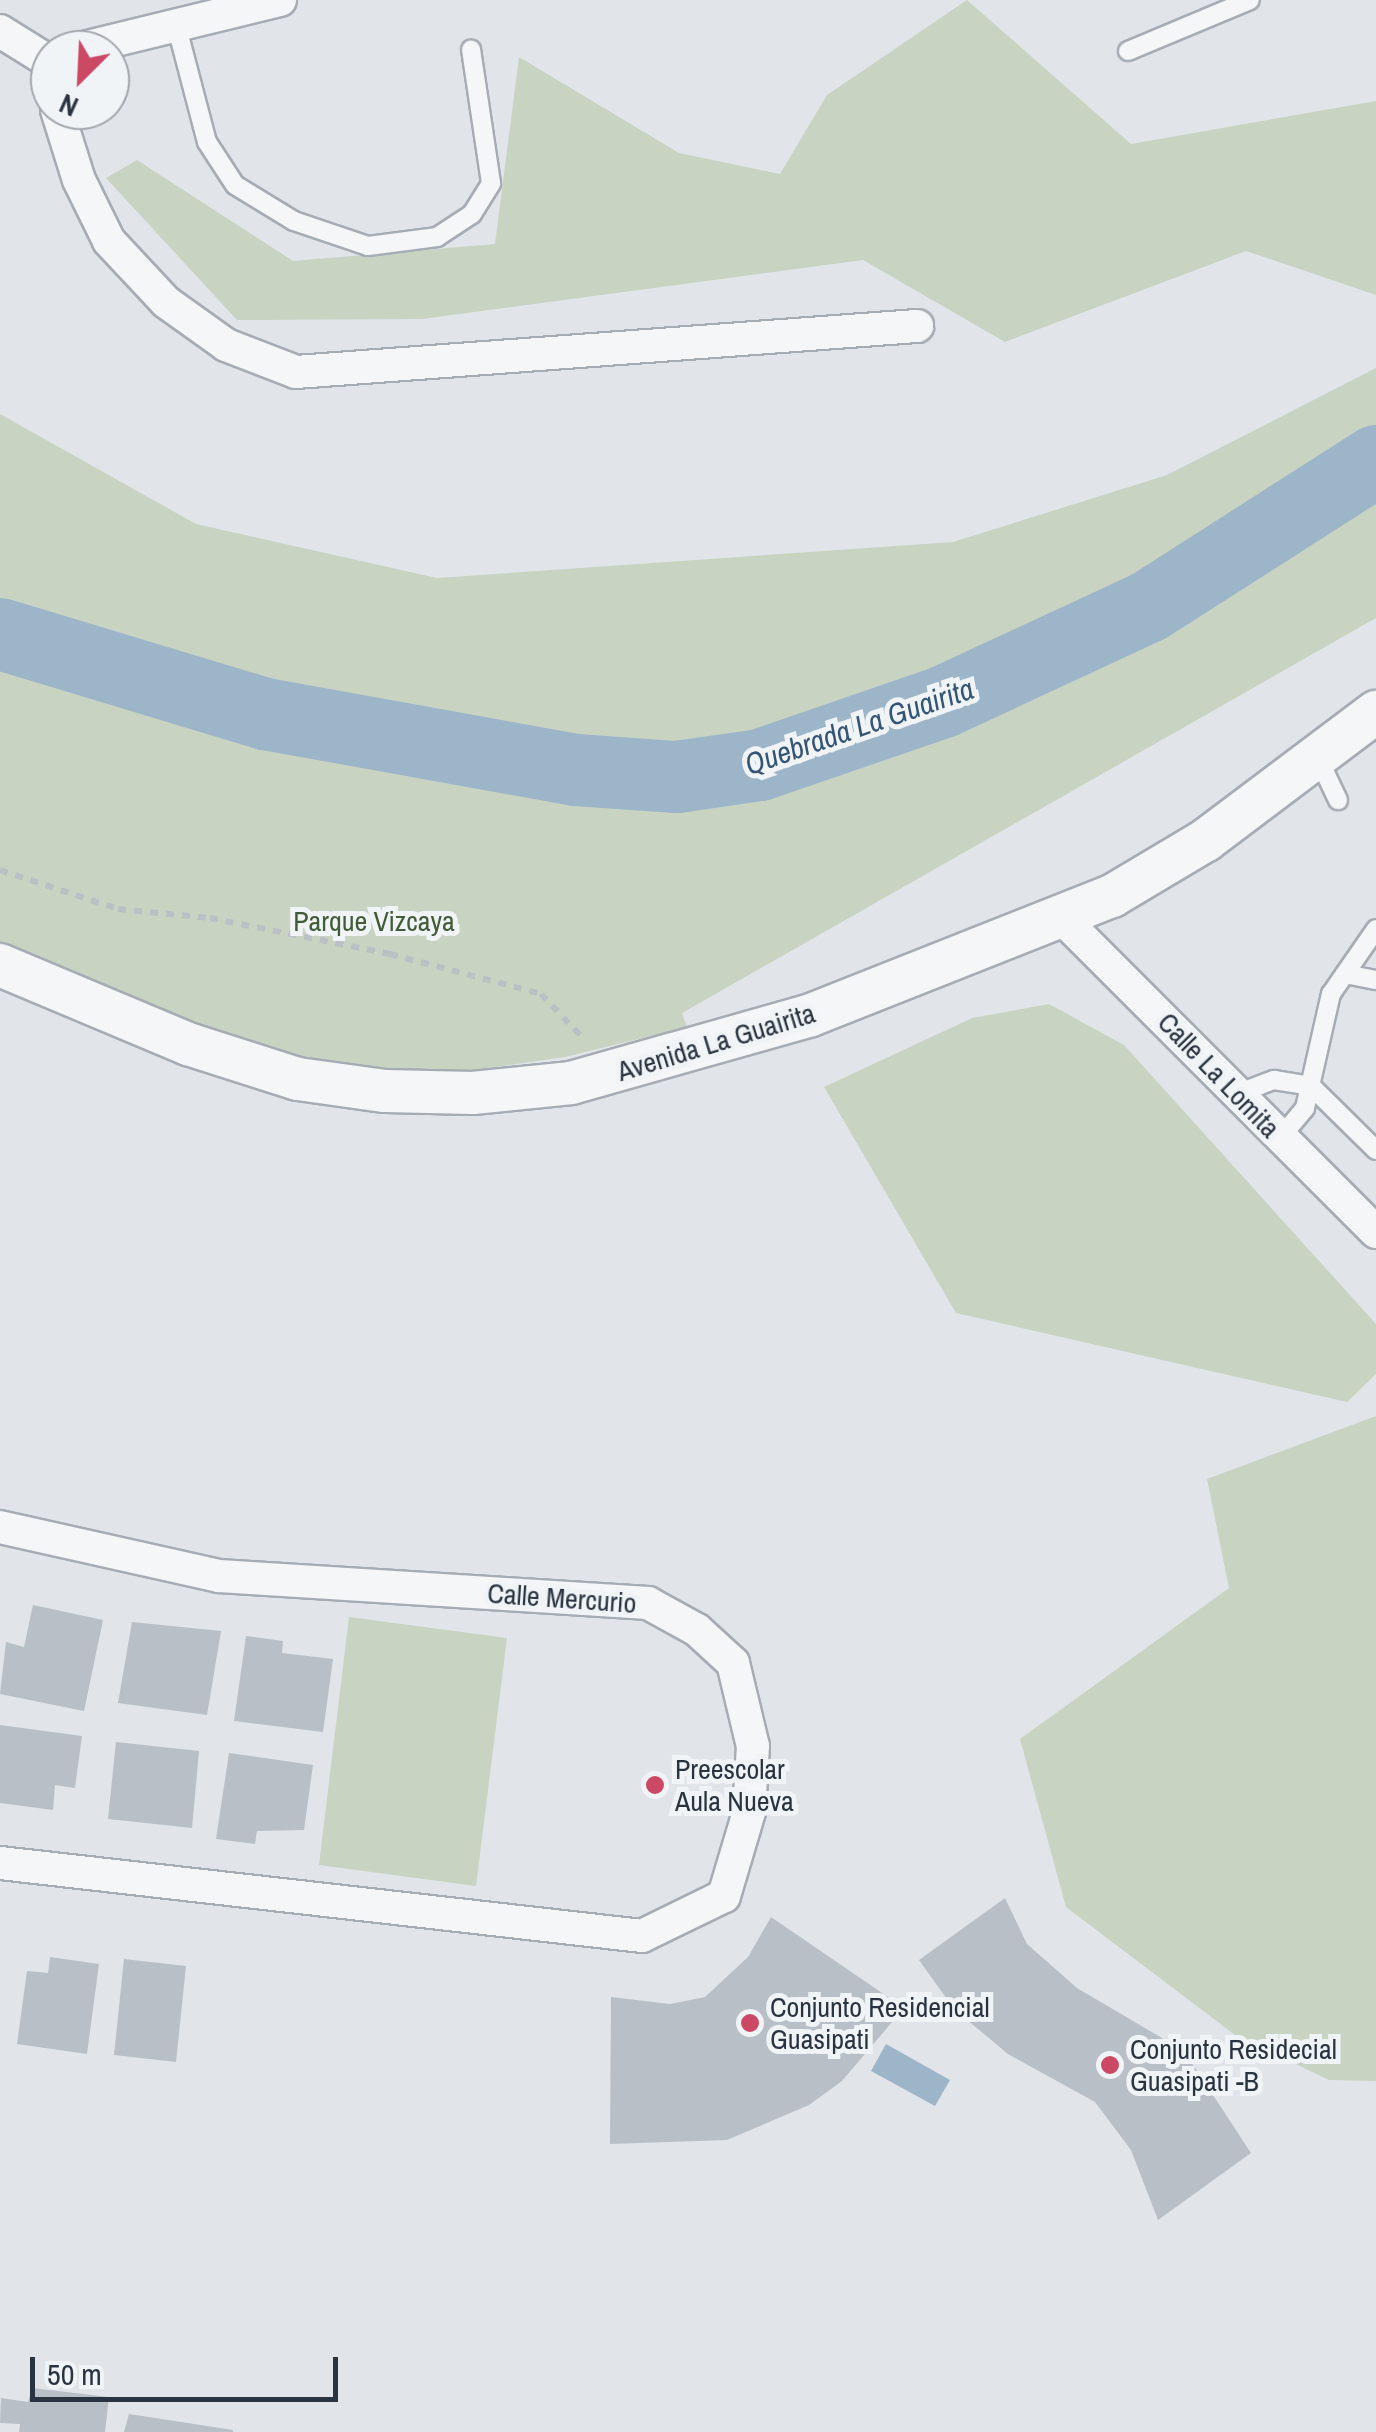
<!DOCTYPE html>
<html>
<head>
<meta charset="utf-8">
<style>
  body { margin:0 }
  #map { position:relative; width:1376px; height:2432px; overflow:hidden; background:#e1e5ea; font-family:"Archivo Narrow",sans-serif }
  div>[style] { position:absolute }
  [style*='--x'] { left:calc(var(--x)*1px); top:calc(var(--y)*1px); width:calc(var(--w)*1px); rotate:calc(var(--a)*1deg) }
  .green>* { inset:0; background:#c8d3c2 }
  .water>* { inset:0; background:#9db5c9 }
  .river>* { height:72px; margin:-36px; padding:0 36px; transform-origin:36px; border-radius:36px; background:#9db5c9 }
  .building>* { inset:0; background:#b8bfc6 }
  .path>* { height:6px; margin-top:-3px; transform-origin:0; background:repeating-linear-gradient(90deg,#bbc0c5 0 8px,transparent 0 16px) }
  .roads { filter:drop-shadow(2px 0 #a6acb4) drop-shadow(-2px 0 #a6acb4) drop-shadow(0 2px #a6acb4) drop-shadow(0 -2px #a6acb4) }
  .service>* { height:18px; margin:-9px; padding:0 9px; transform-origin:9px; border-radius:9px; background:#f4f6f8 }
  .minor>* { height:32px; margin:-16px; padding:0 16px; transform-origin:16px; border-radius:16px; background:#f4f6f8 }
  .tertiary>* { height:42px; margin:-21px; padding:0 21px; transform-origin:21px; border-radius:21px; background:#f4f6f8 }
  .dots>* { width:28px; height:28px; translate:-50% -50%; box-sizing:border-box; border:5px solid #f1f4f7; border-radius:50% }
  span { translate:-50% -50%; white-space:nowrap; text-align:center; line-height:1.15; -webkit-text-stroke:10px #f1f4f7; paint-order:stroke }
  .park-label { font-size:28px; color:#415c37 }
  .street-label { font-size:28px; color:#2a3441 }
  .poi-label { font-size:28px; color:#2a3441 }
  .left { translate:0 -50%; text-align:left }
  .water-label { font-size:30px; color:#345574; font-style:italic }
  .north { position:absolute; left:30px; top:30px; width:100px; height:100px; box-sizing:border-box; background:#f1f4f7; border:2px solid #a1a7ae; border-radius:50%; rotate:204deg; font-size:28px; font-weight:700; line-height:40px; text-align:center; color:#2a3441 }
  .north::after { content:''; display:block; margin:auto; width:35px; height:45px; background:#cc4965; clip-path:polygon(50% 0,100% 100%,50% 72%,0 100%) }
  .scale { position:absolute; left:30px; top:2357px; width:308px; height:45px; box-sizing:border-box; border:5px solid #2a3441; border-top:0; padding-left:12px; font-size:30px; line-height:35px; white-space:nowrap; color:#2a3441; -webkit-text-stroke:8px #f1f4f7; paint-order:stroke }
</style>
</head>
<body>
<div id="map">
  <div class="green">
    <i style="clip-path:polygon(967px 0,1131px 144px,1376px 101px,1376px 295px,1246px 251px,1005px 342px,863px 260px,422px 319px,237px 320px,106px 178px,137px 160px,293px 261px,495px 244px,519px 57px,679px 153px,780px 174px,827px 95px)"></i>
    <i style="clip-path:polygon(1376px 368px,1376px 618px,682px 1013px,687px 1027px,565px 1057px,461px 1072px,382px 1072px,323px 1064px,200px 1030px,0 944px,0 414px,196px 524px,437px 578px,953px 542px,1167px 475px)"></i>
    <i style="clip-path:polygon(1049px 1004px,1124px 1045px,1376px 1324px,1376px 1374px,1347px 1402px,956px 1313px,824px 1087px,972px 1018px)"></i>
    <i style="clip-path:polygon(1376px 1416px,1376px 2081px,1329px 2080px,1235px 2035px,1066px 1907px,1020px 1739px,1229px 1588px,1207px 1479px)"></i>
    <i style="clip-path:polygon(349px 1617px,507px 1638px,476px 1886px,319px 1865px)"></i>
  </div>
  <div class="water">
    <i style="clip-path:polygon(886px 2044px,950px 2080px,935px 2106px,871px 2071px)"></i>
  </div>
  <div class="river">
    <i style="--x:0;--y:634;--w:277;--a:16.8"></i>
    <i style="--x:265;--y:714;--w:316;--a:10.2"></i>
    <i style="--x:576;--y:770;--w:101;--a:4"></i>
    <i style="--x:677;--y:777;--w:84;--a:-8.2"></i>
    <i style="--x:760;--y:765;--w:194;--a:-19"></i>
    <i style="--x:943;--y:702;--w:226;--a:-24.9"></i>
    <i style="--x:1148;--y:607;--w:271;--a:-32.6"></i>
  </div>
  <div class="building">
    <i style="clip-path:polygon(33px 1605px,103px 1620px,84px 1711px,0 1694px,6px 1642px,24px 1647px)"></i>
    <i style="clip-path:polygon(132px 1622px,221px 1631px,207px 1715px,118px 1703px)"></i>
    <i style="clip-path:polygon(246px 1636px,283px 1641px,282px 1653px,333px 1659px,323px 1732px,234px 1721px)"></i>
    <i style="clip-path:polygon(0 1725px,82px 1736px,75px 1788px,55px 1785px,53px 1810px,0 1803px)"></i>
    <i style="clip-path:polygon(116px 1742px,199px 1751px,192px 1828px,108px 1819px)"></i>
    <i style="clip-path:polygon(229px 1753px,313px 1765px,304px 1830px,257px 1831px,255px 1844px,216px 1839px)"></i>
    <i style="clip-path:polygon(1005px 1898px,1027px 1944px,1077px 1988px,1184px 2051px,1251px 2153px,1158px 2220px,1131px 2150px,1095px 2102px,1008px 2054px,954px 2009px,919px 1960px)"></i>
    <i style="clip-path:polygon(771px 1917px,904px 2008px,842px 2081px,809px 2105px,727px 2140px,610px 2144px,611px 1997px,670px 2004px,705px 1997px,748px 1957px)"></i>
    <i style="clip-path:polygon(50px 1957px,99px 1964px,87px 2054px,17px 2044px,27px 1971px,48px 1973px)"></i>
    <i style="clip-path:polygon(124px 1959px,186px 1966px,176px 2062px,114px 2055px)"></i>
    <i style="clip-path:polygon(32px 2388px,109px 2397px,105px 2432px,19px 2432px,20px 2424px,0 2423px,1px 2398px,28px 2402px)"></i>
    <i style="clip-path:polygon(129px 2414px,233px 2430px,233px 2432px,124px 2432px)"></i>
  </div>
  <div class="path">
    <i style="--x:0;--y:870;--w:124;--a:18.3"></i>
    <i style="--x:118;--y:909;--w:92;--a:5.6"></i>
    <i style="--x:210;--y:918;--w:184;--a:11.3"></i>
    <i style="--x:390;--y:954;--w:156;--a:14.8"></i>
    <i style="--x:541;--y:994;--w:58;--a:46.4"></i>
  </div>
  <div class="roads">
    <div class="service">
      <i style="--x:176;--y:24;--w:122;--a:75.3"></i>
      <i style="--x:207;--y:142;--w:51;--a:56.9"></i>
      <i style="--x:235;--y:185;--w:69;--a:31.4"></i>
      <i style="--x:294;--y:221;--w:78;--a:18.7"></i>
      <i style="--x:368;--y:246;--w:70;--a:-7.4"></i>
      <i style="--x:437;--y:237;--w:42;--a:-33.3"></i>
      <i style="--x:472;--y:214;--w:36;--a:-58"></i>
      <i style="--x:491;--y:183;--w:135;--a:-98.5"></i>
      <i style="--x:1128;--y:51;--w:132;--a:-22.7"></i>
      <i style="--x:1317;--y:756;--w:49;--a:64.5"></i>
      <i style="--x:1345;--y:974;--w:32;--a:11"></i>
      <i style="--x:1237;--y:1094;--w:40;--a:-21"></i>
      <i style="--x:1274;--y:1080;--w:37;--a:9"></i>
      <i style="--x:1311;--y:1086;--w:91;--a:44.6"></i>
      <i style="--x:1280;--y:1138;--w:39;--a:-50"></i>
      <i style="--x:1305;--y:1108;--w:117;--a:-77.2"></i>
      <i style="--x:1331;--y:994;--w:79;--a:-55.3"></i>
    </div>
    <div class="minor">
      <i style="--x:0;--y:31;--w:53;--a:31.9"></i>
      <i style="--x:75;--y:50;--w:211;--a:-13.7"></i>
      <i style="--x:57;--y:110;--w:73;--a:72.6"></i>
      <i style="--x:79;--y:180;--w:68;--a:63.8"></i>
      <i style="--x:109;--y:241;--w:83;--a:46.9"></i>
      <i style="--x:166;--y:302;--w:74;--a:35.6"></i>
      <i style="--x:226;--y:345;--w:75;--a:21.1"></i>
      <i style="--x:296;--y:372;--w:623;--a:-4.24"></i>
      <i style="--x:1062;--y:918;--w:444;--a:45"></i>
      <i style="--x:0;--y:1527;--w:224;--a:12.6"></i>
      <i style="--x:219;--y:1576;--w:430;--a:3.6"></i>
      <i style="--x:648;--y:1603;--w:56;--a:28.9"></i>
      <i style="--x:697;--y:1630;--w:49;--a:42.5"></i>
      <i style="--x:733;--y:1663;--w:85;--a:76.5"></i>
      <i style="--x:753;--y:1746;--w:66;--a:93.5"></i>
      <i style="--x:749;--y:1812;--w:88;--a:106.6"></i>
      <i style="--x:724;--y:1896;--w:91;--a:154"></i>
      <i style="--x:642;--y:1936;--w:646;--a:-173.51"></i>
    </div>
    <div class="tertiary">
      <i style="--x:0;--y:965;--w:204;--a:22.8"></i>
      <i style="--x:188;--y:1044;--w:115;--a:17.7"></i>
      <i style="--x:298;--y:1079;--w:88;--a:7.9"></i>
      <i style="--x:385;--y:1091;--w:88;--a:1.3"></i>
      <i style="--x:473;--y:1093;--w:99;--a:-5.8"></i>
      <i style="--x:571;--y:1083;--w:249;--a:-15.8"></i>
      <i style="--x:811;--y:1015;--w:324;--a:-21.6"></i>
      <i style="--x:1112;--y:896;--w:109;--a:-30.8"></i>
      <i style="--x:1206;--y:840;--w:213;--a:-37"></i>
    </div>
  </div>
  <div class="dots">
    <i style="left:655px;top:1785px;background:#cc4965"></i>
    <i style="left:750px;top:2023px;background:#cc4965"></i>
    <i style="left:1110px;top:2065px;background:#cc4965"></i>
  </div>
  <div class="park-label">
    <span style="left:374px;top:921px">Parque Vizcaya</span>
  </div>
  <div class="street-label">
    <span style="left:716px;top:1042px;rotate:-17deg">Avenida La Guairita</span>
    <span style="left:1219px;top:1075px;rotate:46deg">Calle La Lomita</span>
    <span style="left:562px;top:1598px;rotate:4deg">Calle Mercurio</span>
  </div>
  <div class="poi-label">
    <span class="left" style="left:675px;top:1785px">Preescolar<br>Aula Nueva</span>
    <span class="left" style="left:770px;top:2023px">Conjunto Residencial<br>Guasipati</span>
    <span class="left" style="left:1130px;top:2065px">Conjunto Residecial<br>Guasipati -B</span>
  </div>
  <div class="water-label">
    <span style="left:859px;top:726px;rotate:-19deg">Quebrada La Guairita</span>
  </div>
  <div class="north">N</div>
  <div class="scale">50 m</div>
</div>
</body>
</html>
